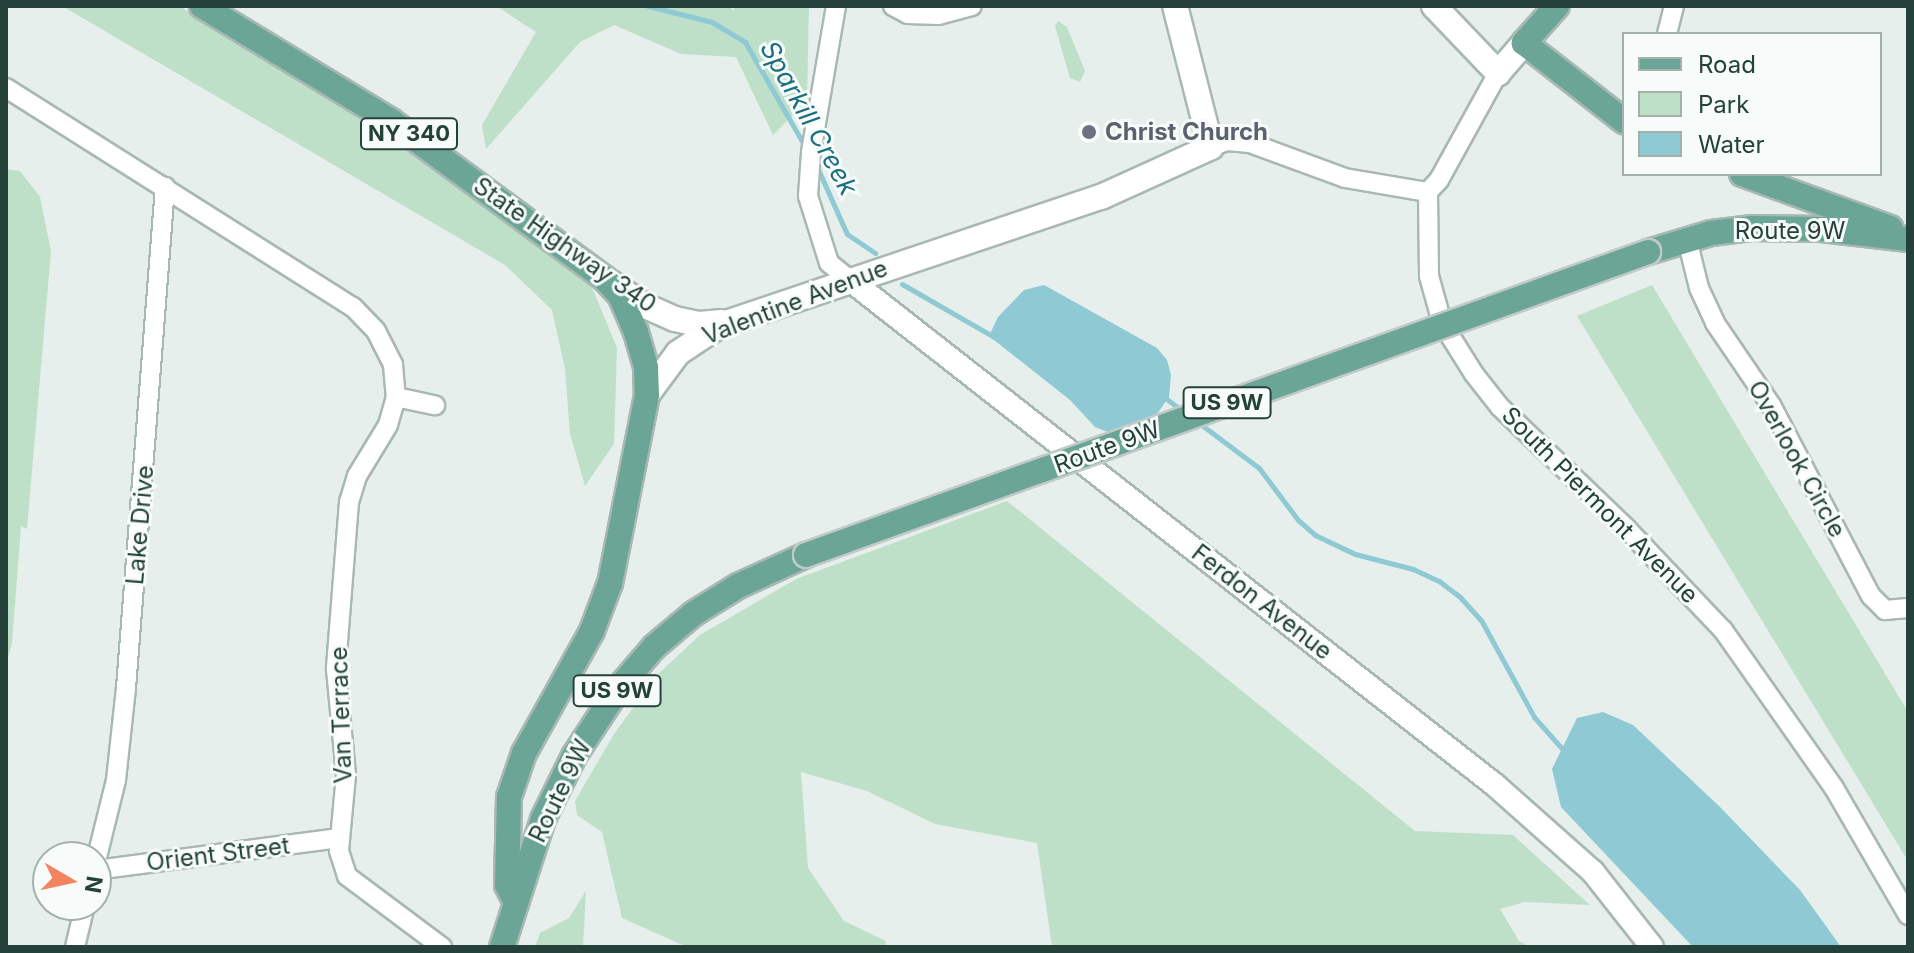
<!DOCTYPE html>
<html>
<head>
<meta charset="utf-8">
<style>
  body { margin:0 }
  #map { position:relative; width:1914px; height:953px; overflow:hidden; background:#e6efeb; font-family:Inter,sans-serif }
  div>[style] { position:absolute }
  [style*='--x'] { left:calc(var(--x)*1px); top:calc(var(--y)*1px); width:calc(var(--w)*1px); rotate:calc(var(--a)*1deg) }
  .green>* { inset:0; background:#bfe0c8 }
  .water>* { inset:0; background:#8ec9d4 }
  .stream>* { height:5px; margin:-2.5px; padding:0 2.5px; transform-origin:2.5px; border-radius:2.5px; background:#8ec9d4 }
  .roads { filter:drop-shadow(2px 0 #a8b8b2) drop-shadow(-2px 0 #a8b8b2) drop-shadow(0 2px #a8b8b2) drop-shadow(0 -2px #a8b8b2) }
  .minor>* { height:18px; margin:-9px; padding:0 9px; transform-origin:9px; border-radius:9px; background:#fff }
  .tertiary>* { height:22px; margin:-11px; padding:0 11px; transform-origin:11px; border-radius:11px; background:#fff }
  .secondary>* { height:24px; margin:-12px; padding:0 12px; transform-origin:12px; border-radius:12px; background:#fff }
  .primary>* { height:24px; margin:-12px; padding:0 12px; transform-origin:12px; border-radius:12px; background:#6aa596 }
  .bridges { filter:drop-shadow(2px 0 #c2cac8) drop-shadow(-2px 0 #c2cac8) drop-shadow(0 2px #c2cac8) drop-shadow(0 -2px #c2cac8) }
  .primary-bridge>* { height:24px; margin:-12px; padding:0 12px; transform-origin:12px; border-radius:12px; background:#6aa596 }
  .dots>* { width:22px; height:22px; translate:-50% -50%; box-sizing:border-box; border:4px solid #f7fbf9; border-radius:50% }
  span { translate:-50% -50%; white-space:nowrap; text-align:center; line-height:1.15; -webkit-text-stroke:6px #f7fbf9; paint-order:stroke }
  .shield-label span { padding:2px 6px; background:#f7fbf9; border:2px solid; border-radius:6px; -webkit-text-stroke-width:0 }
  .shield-label { font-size:22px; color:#24423a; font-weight:700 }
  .worship-label { font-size:24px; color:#5b616d; font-weight:700 }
  .left { translate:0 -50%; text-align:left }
  .street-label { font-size:24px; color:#24423a }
  .water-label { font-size:26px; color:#1c6f80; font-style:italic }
  .frame { position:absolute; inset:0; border:8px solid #24423a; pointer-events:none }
  .legend { position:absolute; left:1622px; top:32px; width:260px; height:144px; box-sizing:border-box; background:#f7fbf9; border:2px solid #a3b1ad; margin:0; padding:10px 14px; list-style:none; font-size:24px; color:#24423a }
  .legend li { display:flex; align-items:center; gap:16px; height:40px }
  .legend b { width:40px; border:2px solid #a3b1ad }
  .north { position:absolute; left:32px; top:841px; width:80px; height:80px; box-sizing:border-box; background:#f7fbf9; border:2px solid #a3b1ad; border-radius:50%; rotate:99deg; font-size:22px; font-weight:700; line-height:32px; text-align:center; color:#24423a }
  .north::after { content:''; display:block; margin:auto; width:28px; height:36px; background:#f4845f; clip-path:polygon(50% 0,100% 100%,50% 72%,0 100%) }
</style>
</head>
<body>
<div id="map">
  <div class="green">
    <i style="clip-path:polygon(62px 6px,179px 6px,266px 56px,473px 196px,591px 285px,617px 348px,614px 444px,585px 486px,570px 434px,565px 369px,552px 310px,505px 265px)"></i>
    <i style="clip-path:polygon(496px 6px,730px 6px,732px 10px,738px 6px,809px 6px,807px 101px,773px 135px,736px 57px,681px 54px,614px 25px,580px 42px,486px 149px,482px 125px,536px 32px)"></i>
    <i style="clip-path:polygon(1058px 21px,1067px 27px,1085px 71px,1080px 82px,1070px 78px,1055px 26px)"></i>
    <i style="clip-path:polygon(6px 169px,20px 171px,40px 197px,51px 251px,27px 529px,21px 526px,12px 643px,6px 666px)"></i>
    <i style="clip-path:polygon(1652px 285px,1908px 712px,1908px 861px,1577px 316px)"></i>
    <i style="clip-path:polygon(1007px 501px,1415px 831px,1513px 835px,1590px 905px,1525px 902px,1500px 909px,1519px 941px,1530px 947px,1052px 947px,1037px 843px,935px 824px,867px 791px,801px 772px,808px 868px,844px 921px,886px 941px,885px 947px,687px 947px,622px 918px,602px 832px,577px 815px,575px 801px,614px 734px,656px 676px,700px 635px,796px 579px)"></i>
    <i style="clip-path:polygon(586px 891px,583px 947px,535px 947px,540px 933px,569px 918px)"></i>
  </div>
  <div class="water">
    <i style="clip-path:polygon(1044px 285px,1157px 348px,1167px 360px,1171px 375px,1169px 397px,1157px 414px,1140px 428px,1115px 435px,1095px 427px,1070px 400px,989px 336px,998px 317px,1024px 290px)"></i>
    <i style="clip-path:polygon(1603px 712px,1633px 725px,1720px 807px,1800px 890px,1841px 947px,1693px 947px,1561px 807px,1552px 769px,1577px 718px)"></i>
  </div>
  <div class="stream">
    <i style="--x:648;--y:6;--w:66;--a:14"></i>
    <i style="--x:712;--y:22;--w:39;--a:31"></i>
    <i style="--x:745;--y:42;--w:122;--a:60.1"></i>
    <i style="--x:817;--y:167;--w:73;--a:65.9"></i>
    <i style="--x:847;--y:234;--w:34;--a:34"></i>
    <i style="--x:902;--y:284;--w:106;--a:29.9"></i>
    <i style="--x:1164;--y:397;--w:21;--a:37"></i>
    <i style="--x:1199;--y:423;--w:75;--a:36.9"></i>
    <i style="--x:1259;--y:468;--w:65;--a:53.1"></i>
    <i style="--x:1298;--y:520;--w:23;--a:41"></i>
    <i style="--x:1315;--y:535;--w:44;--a:25.4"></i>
    <i style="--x:1355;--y:554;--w:60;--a:14.5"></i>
    <i style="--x:1413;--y:569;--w:29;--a:25"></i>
    <i style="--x:1439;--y:581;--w:26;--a:37"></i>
    <i style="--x:1460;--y:597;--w:31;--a:48"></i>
    <i style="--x:1481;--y:620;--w:111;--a:61.3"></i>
    <i style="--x:1534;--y:717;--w:47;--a:48.5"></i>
  </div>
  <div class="roads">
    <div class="minor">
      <i style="--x:836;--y:6;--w:149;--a:99.7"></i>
      <i style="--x:811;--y:153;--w:43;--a:94"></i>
      <i style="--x:808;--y:196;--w:70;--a:72.6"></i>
      <i style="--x:829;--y:263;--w:27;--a:39"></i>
      <i style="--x:893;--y:6;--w:17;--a:28"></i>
      <i style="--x:908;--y:14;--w:30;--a:2"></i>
      <i style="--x:938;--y:15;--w:35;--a:-15"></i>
      <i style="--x:1667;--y:34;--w:29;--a:-76"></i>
      <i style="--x:1498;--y:73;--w:122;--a:118.9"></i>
      <i style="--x:1439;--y:180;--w:16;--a:133"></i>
      <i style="--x:1428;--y:192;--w:84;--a:89.3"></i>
      <i style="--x:1429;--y:276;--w:49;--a:74.5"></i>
      <i style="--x:1442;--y:323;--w:60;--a:57.9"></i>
      <i style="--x:1474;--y:374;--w:42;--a:51.8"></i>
      <i style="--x:1500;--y:407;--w:176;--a:43.8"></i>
      <i style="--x:1627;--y:529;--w:139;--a:46.5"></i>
      <i style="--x:1723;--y:630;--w:193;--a:54.9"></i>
      <i style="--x:1834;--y:788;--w:147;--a:59.8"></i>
      <i style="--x:6;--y:88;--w:410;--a:32.3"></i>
      <i style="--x:353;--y:307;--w:33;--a:46"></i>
      <i style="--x:376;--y:331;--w:38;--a:63"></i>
      <i style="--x:393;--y:365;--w:32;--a:85"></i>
      <i style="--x:396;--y:397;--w:29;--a:106"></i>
      <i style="--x:388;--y:425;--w:60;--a:121.3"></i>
      <i style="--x:357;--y:476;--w:27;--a:107"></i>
      <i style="--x:349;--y:502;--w:168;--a:94.5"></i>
      <i style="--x:336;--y:669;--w:106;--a:84.6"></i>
      <i style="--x:346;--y:775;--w:76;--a:95.3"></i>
      <i style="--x:339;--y:851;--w:26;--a:72"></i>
      <i style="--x:347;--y:876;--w:119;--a:36.8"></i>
      <i style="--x:1211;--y:147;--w:17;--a:-21"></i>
      <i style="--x:1227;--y:141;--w:23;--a:5"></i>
      <i style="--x:1250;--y:143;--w:101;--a:20.2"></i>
      <i style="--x:1345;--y:178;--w:84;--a:9.6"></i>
      <i style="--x:1687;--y:239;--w:50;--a:76.2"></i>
      <i style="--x:1699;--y:288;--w:38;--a:65"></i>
      <i style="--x:1715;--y:323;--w:99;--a:55.7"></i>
      <i style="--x:1771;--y:405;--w:216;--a:62.4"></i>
      <i style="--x:1871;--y:596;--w:20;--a:45"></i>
      <i style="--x:1885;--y:610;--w:23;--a:-5"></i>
      <i style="--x:396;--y:397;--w:40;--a:12"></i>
      <i style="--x:96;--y:861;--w:83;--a:-76.1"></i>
      <i style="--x:116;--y:780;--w:93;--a:-83.8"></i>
      <i style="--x:126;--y:688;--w:503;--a:-85.55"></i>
      <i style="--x:96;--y:870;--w:246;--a:-7.5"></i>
      <i style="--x:75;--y:947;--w:43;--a:-76.6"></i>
    </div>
    <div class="tertiary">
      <i style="--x:850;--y:280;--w:819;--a:38.06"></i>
      <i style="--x:1495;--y:785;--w:131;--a:41.6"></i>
      <i style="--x:1593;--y:872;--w:95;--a:51.8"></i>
    </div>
    <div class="secondary">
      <i style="--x:1434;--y:6;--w:93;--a:46.3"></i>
      <i style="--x:1498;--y:73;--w:40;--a:-49"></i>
      <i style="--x:610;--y:282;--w:38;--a:35"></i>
      <i style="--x:641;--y:304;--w:37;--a:24"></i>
      <i style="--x:675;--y:319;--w:25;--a:12"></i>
      <i style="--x:699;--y:324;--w:23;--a:-5"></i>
      <i style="--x:647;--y:395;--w:52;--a:-53.6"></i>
      <i style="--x:678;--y:353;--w:50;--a:-33.7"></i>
      <i style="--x:720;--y:325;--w:402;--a:-18.6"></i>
      <i style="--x:1101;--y:197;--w:121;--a:-24.4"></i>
      <i style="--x:1211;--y:147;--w:146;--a:-104.3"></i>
    </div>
    <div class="primary">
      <i style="--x:202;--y:6;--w:221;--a:31.3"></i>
      <i style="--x:391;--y:121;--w:265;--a:36.4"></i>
      <i style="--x:604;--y:278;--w:23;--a:47"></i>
      <i style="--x:620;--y:295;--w:40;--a:66.6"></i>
      <i style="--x:636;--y:332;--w:37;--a:74"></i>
      <i style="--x:646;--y:368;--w:27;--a:88"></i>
      <i style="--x:647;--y:395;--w:192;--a:101.1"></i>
      <i style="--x:610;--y:583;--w:51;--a:110.6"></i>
      <i style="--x:592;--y:631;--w:140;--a:119.1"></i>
      <i style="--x:524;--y:753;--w:46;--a:108.8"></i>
      <i style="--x:509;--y:797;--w:88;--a:91.3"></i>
      <i style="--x:507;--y:885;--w:20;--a:63"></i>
      <i style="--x:1557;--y:6;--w:50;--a:131.7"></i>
      <i style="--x:1524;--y:43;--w:127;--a:38"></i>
      <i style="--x:1742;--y:174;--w:158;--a:20"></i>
      <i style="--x:1648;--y:252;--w:66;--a:-16.8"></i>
      <i style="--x:1711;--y:233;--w:40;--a:-7.1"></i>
      <i style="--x:1751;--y:228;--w:70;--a:0.8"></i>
      <i style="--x:1821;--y:229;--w:88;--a:6.6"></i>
      <i style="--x:502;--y:947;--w:134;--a:-72.2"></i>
      <i style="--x:543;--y:819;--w:70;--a:-63.8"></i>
      <i style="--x:574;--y:756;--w:80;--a:-56.7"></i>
      <i style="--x:618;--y:689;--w:55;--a:-49.4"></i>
      <i style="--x:654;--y:647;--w:51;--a:-40.2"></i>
      <i style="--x:693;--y:614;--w:53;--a:-31.9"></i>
      <i style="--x:738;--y:586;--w:75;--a:-24.5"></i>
    </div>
  </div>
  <div class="bridges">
    <div class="primary-bridge">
      <i style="--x:806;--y:555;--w:895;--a:-19.79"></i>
    </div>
  </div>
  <div class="dots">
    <i style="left:1089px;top:132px;background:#6b7280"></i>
  </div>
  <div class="shield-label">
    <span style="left:409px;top:134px">NY 340</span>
    <span style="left:1227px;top:403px">US 9W</span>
    <span style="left:617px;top:691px">US 9W</span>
  </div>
  <div class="worship-label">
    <span class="left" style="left:1105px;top:132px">Christ Church</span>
  </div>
  <div class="street-label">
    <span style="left:1790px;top:231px">Route 9W</span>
    <span style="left:565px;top:245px;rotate:35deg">State Highway 340</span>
    <span style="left:795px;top:302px;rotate:-21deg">Valentine Avenue</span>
    <span style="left:1107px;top:447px;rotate:-20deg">Route 9W</span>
    <span style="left:1797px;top:459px;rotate:61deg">Overlook Circle</span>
    <span style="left:1600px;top:505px;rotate:45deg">South Piermont Avenue</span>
    <span style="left:140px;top:525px;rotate:-85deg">Lake Drive</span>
    <span style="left:1262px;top:602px;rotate:38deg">Ferdon Avenue</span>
    <span style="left:341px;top:715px;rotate:-92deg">Van Terrace</span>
    <span style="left:560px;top:791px;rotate:-64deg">Route 9W</span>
    <span style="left:218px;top:854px;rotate:-7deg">Orient Street</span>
  </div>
  <div class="water-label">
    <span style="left:809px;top:118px;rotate:61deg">Sparkill Creek</span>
  </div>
  <div class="frame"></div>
  <ul class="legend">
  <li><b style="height:10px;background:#6aa596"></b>Road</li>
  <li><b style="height:22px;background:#bfe0c8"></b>Park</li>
  <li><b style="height:22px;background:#8ec9d4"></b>Water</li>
  </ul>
  <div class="north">N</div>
</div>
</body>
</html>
